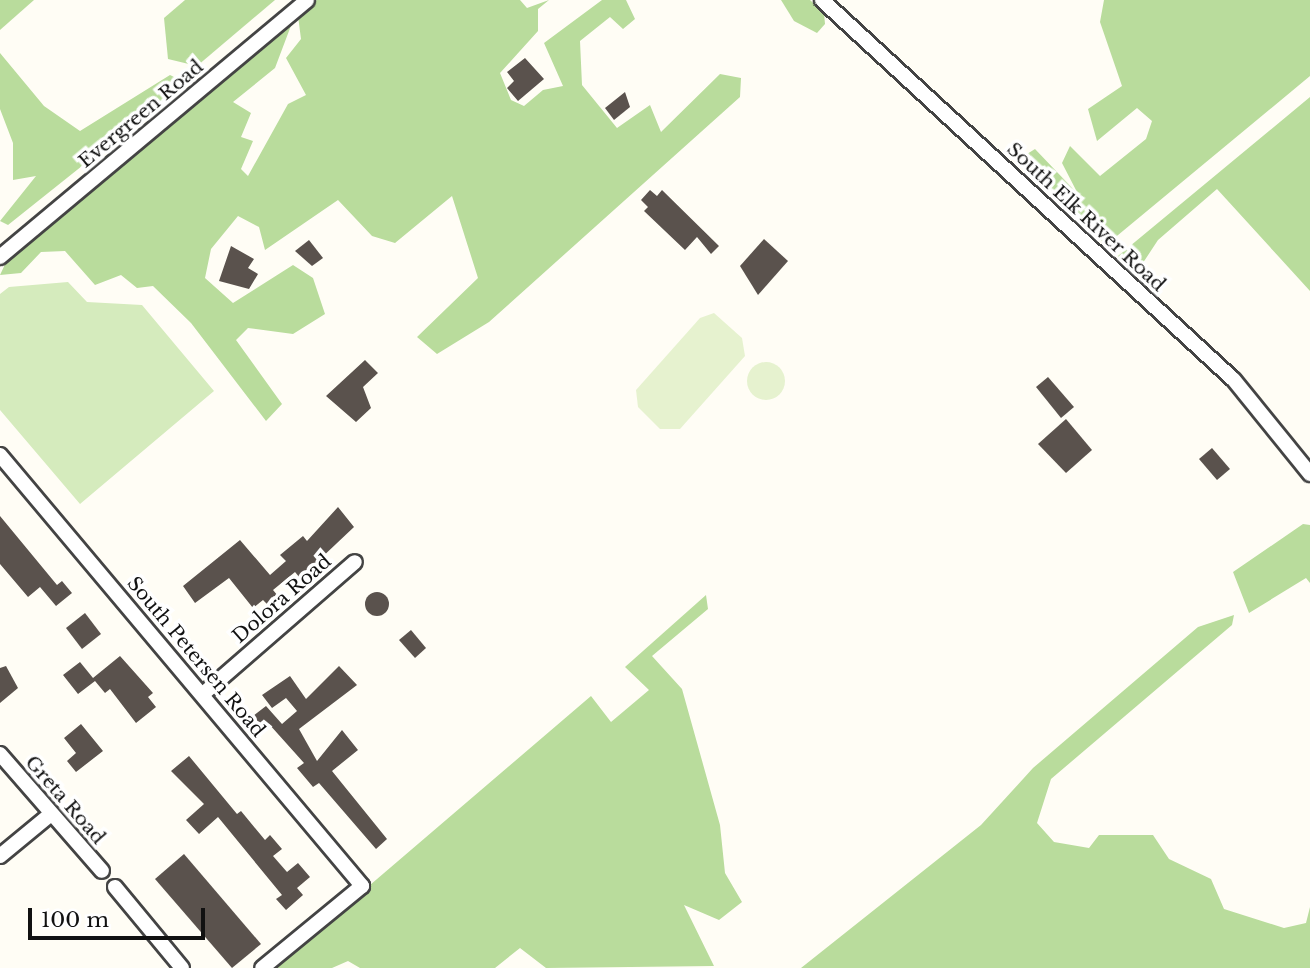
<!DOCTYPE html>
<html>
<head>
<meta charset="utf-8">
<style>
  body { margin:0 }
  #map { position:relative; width:1310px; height:968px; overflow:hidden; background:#fffdf5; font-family:"Libre Baskerville",serif }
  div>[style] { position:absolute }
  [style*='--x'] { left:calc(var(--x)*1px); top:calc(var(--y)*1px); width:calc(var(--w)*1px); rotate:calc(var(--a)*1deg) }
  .green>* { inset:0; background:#d5ebbd }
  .forest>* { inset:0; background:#b9dc9c }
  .pitch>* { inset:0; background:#e6f2cf }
  .round { border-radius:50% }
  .building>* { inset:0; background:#5a524d }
  .roads { filter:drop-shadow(2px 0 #444) drop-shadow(-2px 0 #444) drop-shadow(0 2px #444) drop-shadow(0 -2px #444) }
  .minor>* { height:14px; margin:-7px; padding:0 7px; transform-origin:7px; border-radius:7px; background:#fff }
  span { translate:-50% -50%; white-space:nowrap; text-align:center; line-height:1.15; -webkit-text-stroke:7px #fff; paint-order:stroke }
  .street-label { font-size:19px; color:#111 }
  .scale { position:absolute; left:28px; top:908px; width:177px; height:32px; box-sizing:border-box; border:4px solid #111; border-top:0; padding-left:9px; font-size:21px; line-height:24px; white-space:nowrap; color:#111; -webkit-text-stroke:5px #fff; paint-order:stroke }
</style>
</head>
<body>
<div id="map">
  <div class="green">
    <i style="clip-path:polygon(68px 282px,87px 302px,142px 305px,214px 391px,80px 504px,0 410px,0 294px,9px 287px)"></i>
  </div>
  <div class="forest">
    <i style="clip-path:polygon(0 0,34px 0,0 30px)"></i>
    <i style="clip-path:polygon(185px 0,275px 0,197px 66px,168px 59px,164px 18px)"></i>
    <i style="clip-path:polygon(317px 0,520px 0,527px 8px,549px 0,538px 9px,538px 31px,500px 73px,511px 100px,524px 106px,543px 90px,563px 86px,544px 43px,602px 0,626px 0,635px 19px,623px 29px,610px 17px,580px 41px,582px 85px,617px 128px,650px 105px,661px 132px,720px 74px,741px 78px,740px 97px,489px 322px,437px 354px,417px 337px,478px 278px,452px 196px,395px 243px,372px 236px,338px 200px,265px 250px,259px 227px,238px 216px,211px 249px,205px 278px,233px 303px,293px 265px,313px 278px,325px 314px,293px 334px,248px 328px,236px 340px,282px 404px,266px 421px,191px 323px,153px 286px,137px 288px,121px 275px,95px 285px,65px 251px,41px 252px,21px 273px,0 275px,8px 258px,292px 23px,275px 68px,233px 102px,251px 113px,241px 137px,253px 141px,241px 169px,248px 176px,288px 104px,306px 95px,286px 58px,301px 39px,298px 16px)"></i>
    <i style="clip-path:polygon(781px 0,810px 0,824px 13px,825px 24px,817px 33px,794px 21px)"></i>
    <i style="clip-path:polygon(1104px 0,1310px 0,1310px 76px,1106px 245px,1019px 159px,1035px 149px,1078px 194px,1062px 163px,1070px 146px,1100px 176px,1146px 139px,1152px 121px,1137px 108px,1097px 141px,1088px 109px,1122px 86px,1100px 22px)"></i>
    <i style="clip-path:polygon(0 53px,44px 106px,80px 131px,170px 75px,186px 83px,8px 225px,0 221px,36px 176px,13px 180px,13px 143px,0 109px)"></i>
    <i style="clip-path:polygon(1310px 97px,1310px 291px,1217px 189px,1158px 240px,1135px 275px,1118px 256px)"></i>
    <i style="clip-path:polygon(1303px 524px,1310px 525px,1310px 583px,1306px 578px,1249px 613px,1233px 572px)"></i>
    <i style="clip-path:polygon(706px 595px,708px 609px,652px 656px,682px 689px,720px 825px,725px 873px,742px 902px,719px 920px,684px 905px,714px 966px,546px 968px,520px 948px,495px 968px,360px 968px,348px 961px,332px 968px,273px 968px,591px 696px,611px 722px,649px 690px,625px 667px)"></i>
    <i style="clip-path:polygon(1234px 615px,1232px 625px,1051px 779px,1037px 823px,1054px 842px,1089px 848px,1099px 835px,1153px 835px,1169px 859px,1211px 879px,1224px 909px,1284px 928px,1306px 923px,1310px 907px,1310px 968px,801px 968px,981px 825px,1033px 768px,1198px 627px)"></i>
  </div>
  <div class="pitch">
    <i style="clip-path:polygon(714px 313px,742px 338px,745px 356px,680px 429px,660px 429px,638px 407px,636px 390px,700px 318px)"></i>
    <i class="round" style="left:747px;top:362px;width:38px;height:38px"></i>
  </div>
  <div class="building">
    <i style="clip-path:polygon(525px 58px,544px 79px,518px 101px,507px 88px,514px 81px,507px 72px)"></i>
    <i style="clip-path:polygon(625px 92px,630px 107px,614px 120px,605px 108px)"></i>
    <i style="clip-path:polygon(650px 190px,657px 196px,662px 190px,719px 246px,711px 254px,697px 237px,685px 250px,644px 211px,648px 207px,641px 200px)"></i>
    <i style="clip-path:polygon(764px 239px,788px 261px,758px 295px,740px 266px)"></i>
    <i style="clip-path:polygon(309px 240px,323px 258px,312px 266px,295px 251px)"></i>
    <i style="clip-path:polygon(231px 246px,254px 259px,248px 268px,258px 274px,249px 289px,219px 281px)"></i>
    <i style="clip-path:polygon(365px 360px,378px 373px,363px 387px,371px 408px,356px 422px,326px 396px)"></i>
    <i style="clip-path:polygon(1048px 377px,1074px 407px,1061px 418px,1036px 387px)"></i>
    <i style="clip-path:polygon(1066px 419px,1092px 450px,1066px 473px,1038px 444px)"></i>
    <i style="clip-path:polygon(1212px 448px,1230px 469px,1217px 480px,1199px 459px)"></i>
    <i style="clip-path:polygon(338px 507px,354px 527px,300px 578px,295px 572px,273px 590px,278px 596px,268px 605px,263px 600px,253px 608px,229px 578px,195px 603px,183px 586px,240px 540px,270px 575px,286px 561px,280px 555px,303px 536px,307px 541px)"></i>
    <i style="clip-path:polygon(0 516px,57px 585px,62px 581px,72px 593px,56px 606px,40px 587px,28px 597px,0 564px)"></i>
    <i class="round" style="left:365px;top:592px;width:24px;height:24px"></i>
    <i style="clip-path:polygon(85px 613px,101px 634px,82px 649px,66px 628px)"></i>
    <i style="clip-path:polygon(411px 630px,426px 648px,415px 658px,399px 640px)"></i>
    <i style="clip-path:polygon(120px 656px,153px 693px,148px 697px,156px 707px,136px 723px,110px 689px,105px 693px,95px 681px,78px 694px,63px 675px,80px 662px,93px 678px)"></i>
    <i style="clip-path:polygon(6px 666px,18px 688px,0 703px,0 668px)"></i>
    <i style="clip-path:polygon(339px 666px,357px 685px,299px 729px,317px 761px,342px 730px,358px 750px,332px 771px,387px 839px,376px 849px,319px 783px,313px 787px,297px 768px,304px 763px,269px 724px,264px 728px,253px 716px,266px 706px,282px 724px,297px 711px,286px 698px,272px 708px,262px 695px,290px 676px,306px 699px)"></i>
    <i style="clip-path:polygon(81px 724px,103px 751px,76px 772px,67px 761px,76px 753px,64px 738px)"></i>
    <i style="clip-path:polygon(189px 756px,237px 814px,241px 811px,265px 840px,270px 835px,282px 849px,273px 856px,287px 872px,298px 863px,310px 877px,297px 888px,303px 895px,286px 910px,276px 899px,282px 895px,218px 817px,199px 834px,186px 820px,204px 804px,171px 771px)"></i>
    <i style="clip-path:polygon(184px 854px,261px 944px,232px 968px,155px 879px)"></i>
  </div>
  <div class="roads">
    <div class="minor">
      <i style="--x:822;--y:0;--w:560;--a:42.69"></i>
      <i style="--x:1234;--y:380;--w:121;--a:51"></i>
      <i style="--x:0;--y:257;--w:400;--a:-39.9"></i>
      <i style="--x:0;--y:455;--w:563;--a:49.97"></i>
      <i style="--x:362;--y:886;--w:129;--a:140.6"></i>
      <i style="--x:203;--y:694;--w:201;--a:-41"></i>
      <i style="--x:0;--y:754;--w:155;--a:48.9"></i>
      <i style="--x:0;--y:856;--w:66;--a:-39.5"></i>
      <i style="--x:115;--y:887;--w:105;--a:50.4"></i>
    </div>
  </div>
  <div class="street-label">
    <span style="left:141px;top:114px;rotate:-40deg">Evergreen Road</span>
    <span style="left:1086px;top:217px;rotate:43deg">South Elk River Road</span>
    <span style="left:282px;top:599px;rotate:-41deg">Dolora Road</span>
    <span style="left:196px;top:657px;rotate:50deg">South Petersen Road</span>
    <span style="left:65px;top:800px;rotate:49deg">Greta Road</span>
  </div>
  <div class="scale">100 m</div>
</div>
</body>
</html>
